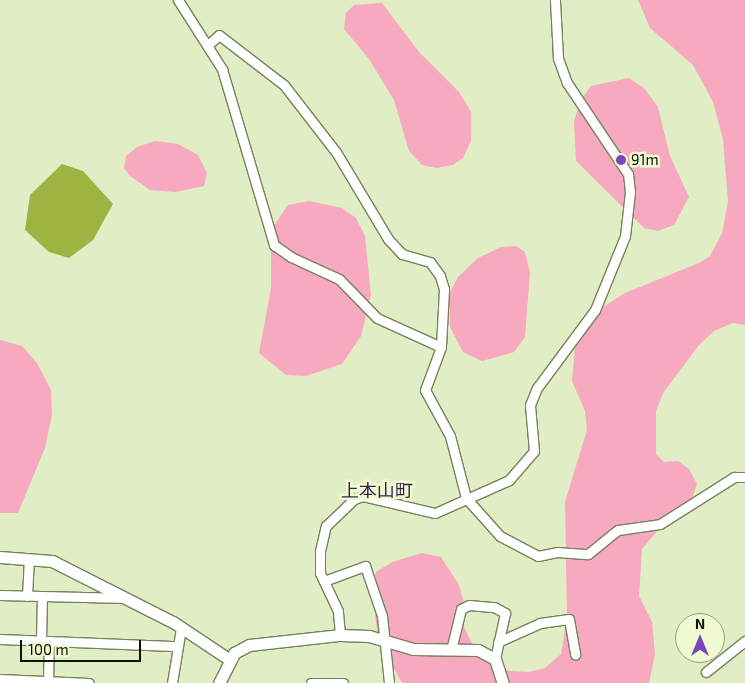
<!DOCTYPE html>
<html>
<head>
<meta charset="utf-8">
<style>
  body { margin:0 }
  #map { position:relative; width:745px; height:683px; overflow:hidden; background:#e1edc4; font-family:"Exo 2","Noto Sans JP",sans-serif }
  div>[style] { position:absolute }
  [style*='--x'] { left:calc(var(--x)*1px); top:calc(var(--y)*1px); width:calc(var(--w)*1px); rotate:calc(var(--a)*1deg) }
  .green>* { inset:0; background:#f7a9c0 }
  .water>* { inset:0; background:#9db442 }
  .roads { filter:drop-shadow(1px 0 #77815c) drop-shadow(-1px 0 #77815c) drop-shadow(0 1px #77815c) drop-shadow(0 -1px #77815c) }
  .minor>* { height:9px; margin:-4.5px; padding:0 4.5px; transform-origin:4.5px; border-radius:4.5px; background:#fff }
  .tertiary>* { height:11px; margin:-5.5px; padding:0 5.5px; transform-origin:5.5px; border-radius:5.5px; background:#fff }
  .dots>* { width:14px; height:14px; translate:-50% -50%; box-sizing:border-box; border:2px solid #effad1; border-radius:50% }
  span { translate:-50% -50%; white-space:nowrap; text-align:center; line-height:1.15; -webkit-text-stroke:5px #effad1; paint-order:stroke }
  .poi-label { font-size:15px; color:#0e1104 }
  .left { translate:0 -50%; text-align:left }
  .quarter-label { font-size:18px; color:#351d56 }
  .north { position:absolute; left:675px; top:613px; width:50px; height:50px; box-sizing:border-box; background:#effad1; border:1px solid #959d7f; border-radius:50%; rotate:0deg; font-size:14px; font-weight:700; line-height:20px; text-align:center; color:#0e1104 }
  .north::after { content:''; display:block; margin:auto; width:18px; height:22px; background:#7945bd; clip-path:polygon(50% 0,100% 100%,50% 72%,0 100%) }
  .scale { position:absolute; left:20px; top:640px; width:121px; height:22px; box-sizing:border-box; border:2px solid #0e1104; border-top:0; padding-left:6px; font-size:15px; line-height:18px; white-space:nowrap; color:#0e1104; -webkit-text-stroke:4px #effad1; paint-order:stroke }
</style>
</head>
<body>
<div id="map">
  <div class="green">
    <i style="clip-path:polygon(638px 0,745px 0,745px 325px,733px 323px,714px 331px,699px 345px,663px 393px,656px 411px,656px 454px,664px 462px,678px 461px,689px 469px,697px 484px,690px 504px,668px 518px,642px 549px,639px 596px,652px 622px,655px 654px,649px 683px,402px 683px,378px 639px,372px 589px,376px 572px,392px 562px,422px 553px,441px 557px,459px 585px,464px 603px,464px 627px,479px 658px,510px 671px,529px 672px,545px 668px,561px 654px,567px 618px,565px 502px,587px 430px,585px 411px,572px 381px,575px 348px,597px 311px,625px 293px,699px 263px,710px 256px,722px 233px,728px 202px,723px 139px,713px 102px,693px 65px,650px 28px)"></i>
    <i style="clip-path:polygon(382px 3px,419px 52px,459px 92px,471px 112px,471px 141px,463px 158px,453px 165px,437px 168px,422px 165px,409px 151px,394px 100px,369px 59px,344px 29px,346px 13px,354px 5px)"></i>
    <i style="clip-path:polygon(629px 78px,644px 88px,658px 107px,670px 156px,689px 197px,674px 225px,658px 231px,644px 228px,576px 161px,574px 122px,580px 101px,591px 86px)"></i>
    <i style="clip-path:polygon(155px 141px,178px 144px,198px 155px,207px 173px,204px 186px,175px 192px,150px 190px,130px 176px,124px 168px,126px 156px,137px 147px)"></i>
    <i style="clip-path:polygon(309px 201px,342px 208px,356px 218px,365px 236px,371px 295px,361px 336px,342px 364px,306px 376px,286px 375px,259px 353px,271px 288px,271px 230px,288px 205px)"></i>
    <i style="clip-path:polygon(516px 246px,525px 252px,530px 273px,525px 337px,514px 352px,482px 361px,463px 352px,450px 327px,449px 294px,458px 277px,478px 258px,501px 247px)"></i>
    <i style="clip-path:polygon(0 340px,22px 346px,37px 363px,51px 390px,52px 415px,45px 448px,18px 513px,0 513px)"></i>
  </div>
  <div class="water">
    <i style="clip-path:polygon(62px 164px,83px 171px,113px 204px,93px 240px,69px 258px,49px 252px,25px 230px,30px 195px)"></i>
  </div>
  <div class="roads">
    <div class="minor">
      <i style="--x:178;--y:0;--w:82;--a:57.5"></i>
      <i style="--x:222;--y:69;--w:184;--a:73.5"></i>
      <i style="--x:274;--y:245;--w:21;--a:35"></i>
      <i style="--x:291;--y:257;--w:53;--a:24.6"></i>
      <i style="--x:339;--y:279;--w:54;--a:45.7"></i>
      <i style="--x:377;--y:318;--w:70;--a:24.4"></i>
      <i style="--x:209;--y:44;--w:13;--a:-42"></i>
      <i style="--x:219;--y:35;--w:82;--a:37.6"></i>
      <i style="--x:284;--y:85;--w:85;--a:52.2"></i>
      <i style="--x:336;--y:152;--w:101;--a:59.1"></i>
      <i style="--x:388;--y:239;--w:21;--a:47"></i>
      <i style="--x:402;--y:254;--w:29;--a:16"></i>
      <i style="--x:430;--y:262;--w:17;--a:54"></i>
      <i style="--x:440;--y:276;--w:14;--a:73"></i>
      <i style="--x:444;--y:289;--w:58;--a:93"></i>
      <i style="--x:441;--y:347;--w:46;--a:110.4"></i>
      <i style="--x:425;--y:390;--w:52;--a:61.5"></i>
      <i style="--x:450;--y:436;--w:64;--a:75.5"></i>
      <i style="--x:466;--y:498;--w:51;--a:48.2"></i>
      <i style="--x:500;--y:536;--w:43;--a:27.8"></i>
      <i style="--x:538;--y:556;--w:19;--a:-12"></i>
      <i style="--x:557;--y:552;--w:31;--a:4"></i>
      <i style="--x:588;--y:554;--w:38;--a:-39"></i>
      <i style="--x:618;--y:530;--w:42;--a:-8.1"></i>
      <i style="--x:660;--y:524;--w:88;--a:-32.4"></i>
      <i style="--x:734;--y:477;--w:11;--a:0"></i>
      <i style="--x:324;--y:581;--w:44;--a:-20.1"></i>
      <i style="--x:365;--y:566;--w:53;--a:71.2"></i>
      <i style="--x:382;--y:616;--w:67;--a:84"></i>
      <i style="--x:0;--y:595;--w:126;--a:1.4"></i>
      <i style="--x:27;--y:596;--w:37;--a:-87"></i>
      <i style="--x:340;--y:635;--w:24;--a:-95"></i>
      <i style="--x:338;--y:611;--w:42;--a:-115.3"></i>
      <i style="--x:320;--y:573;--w:22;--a:-90"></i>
      <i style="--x:320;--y:551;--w:26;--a:-77"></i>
      <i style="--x:326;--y:526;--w:39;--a:-44"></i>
      <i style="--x:354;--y:499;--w:9;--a:-18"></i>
      <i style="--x:363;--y:496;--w:74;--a:13.3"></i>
      <i style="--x:435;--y:513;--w:81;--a:-24"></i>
      <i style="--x:509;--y:480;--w:38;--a:-49"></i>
      <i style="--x:534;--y:451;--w:46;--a:-95"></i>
      <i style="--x:530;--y:405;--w:18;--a:-68"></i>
      <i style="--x:537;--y:388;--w:97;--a:-53.4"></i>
      <i style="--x:595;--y:310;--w:80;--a:-67.9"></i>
      <i style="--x:625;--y:236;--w:44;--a:-83.5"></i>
      <i style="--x:630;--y:192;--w:18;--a:-96"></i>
      <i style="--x:628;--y:174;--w:110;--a:-123.8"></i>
      <i style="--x:567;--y:83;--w:27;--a:-110"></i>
      <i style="--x:558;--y:58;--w:58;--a:-93"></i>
      <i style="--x:0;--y:639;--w:178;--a:2.3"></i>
      <i style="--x:41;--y:640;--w:43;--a:-88.7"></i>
      <i style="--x:498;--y:642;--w:46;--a:-24.3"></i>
      <i style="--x:540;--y:623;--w:29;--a:-8"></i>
      <i style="--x:569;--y:619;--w:36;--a:80"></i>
      <i style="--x:451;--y:650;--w:42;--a:-76.3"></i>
      <i style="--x:461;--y:609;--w:9;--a:-27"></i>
      <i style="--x:469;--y:605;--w:25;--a:5"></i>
      <i style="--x:494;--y:607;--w:13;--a:29"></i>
      <i style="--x:505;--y:613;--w:47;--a:102.3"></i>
      <i style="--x:706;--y:672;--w:50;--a:-38.5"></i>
      <i style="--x:0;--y:679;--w:89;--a:2.6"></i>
      <i style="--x:48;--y:681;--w:40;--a:-88.6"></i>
      <i style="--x:172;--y:683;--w:56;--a:-80.7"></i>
      <i style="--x:311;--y:683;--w:32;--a:0"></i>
    </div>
    <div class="tertiary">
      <i style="--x:0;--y:557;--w:52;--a:4.4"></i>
      <i style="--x:52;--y:561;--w:136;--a:26.8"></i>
      <i style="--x:173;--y:622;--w:69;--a:33.7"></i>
      <i style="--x:219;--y:683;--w:34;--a:-63"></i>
      <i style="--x:234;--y:653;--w:17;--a:-28"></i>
      <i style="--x:249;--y:645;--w:92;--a:-6.3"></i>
      <i style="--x:340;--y:635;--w:29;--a:2"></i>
      <i style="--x:369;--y:636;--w:46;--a:16.5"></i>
      <i style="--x:413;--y:649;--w:65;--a:0.9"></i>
      <i style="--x:478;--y:650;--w:19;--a:28"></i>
      <i style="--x:495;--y:659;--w:25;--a:72"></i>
    </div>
  </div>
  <div class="dots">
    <i style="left:621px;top:160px;background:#7945bd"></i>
  </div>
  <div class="poi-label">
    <span class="left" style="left:631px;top:160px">91m</span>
  </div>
  <div class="quarter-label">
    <span style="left:377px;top:490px">上本山町</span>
  </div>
  <div class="north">N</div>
  <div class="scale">100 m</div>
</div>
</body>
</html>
